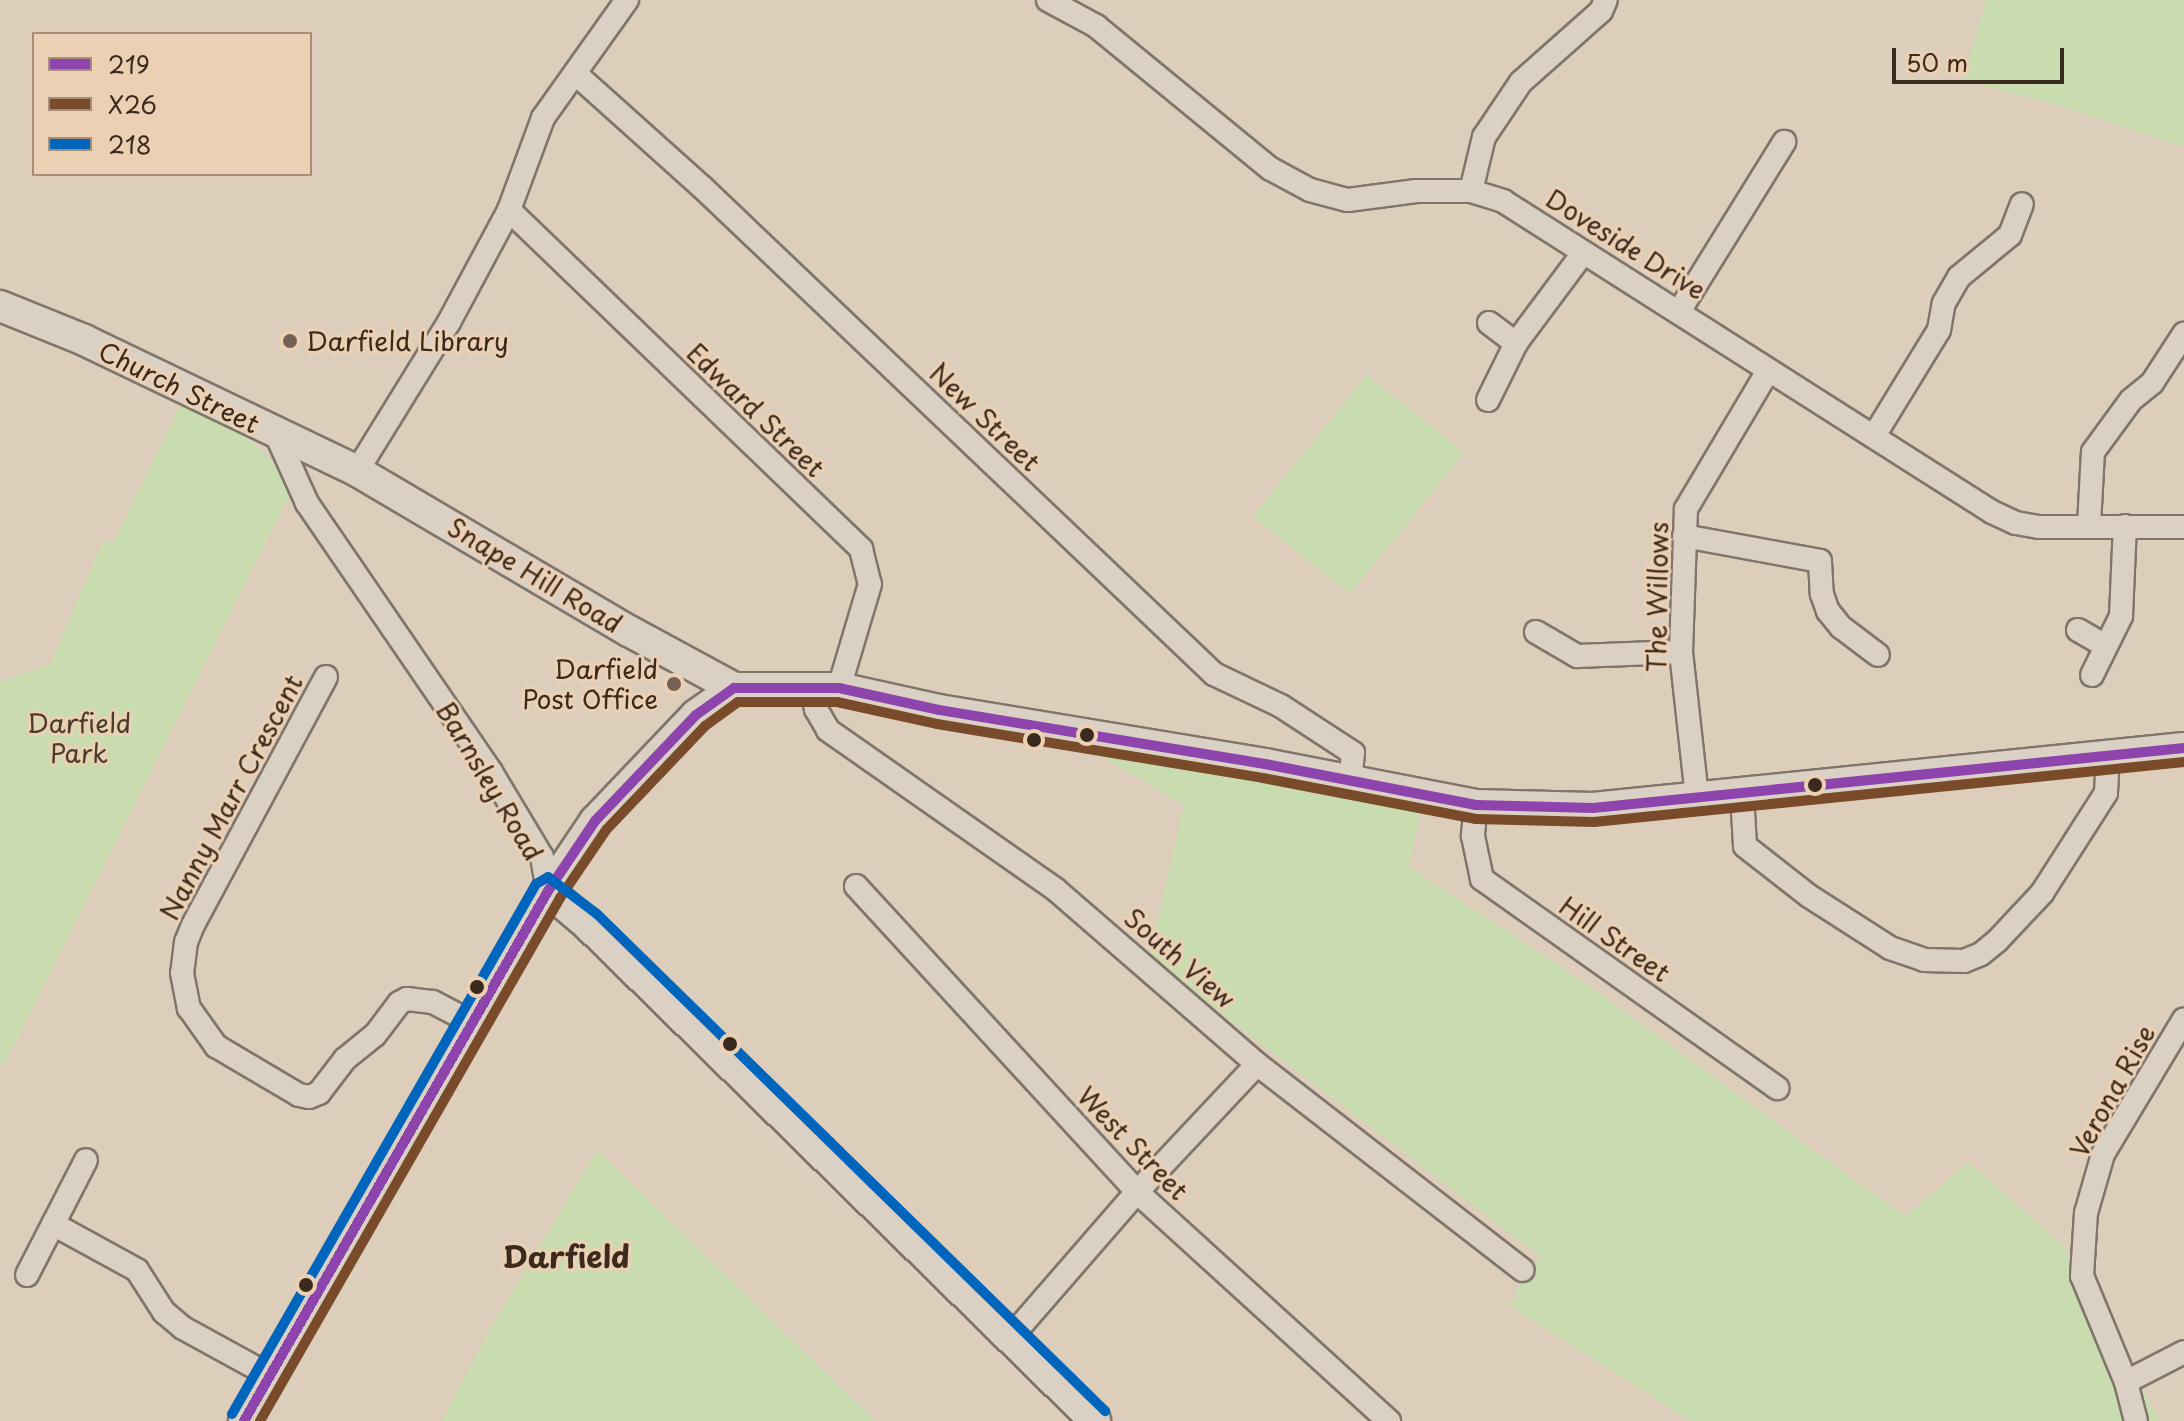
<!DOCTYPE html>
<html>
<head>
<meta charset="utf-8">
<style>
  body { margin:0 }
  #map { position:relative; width:2184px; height:1421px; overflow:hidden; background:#ddcebb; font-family:"Playpen Sans",sans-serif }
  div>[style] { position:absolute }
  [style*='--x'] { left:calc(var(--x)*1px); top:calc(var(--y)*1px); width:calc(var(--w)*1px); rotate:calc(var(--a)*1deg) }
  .green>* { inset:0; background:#c8dcaf }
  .roads { filter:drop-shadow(2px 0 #7f756a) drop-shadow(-2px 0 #7f756a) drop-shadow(0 2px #7f756a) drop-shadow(0 -2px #7f756a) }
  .street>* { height:22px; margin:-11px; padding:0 11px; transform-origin:11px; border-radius:11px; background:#dad0c4 }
  .secondary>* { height:30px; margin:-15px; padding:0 15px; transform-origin:15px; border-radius:15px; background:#dad0c4 }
  .bus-1>* { height:10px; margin:-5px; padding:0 5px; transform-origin:5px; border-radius:5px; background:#8e44ad }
  .bus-2>* { height:10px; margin:-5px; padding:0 5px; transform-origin:5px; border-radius:5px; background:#7a4b2a }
  .bus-3>* { height:10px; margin:-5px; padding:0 5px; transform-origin:5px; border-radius:5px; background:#0065bd }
  .dots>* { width:22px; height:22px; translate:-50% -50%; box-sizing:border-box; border:4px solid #ecd0b3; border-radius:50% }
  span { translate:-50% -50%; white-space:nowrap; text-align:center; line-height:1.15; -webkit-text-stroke:6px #ecd0b3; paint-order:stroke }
  .street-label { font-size:26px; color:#3b2a1e }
  .poi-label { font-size:26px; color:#3b2a1e }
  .left { translate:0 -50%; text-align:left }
  .right { translate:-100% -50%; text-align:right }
  .park-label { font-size:26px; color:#473d2c }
  .quarter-label { font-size:30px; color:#3b2a1e; font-weight:700 }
  .legend { position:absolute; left:32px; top:32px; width:280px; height:144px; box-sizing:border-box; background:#ecd0b3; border:2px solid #a58e77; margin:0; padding:10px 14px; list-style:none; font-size:24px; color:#3b2a1e }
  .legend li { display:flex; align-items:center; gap:16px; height:40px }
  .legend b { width:40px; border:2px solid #a58e77 }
  .scale { position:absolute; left:1892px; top:48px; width:172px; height:36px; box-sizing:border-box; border:4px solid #3b2a1e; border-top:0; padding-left:10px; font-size:24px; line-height:28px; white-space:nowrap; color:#3b2a1e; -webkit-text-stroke:6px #ecd0b3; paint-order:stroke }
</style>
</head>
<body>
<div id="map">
  <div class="green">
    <i style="clip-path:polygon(1986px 0,2184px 0,2184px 147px,2068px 108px,1963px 80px)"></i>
    <i style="clip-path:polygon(1367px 375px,1464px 453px,1350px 594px,1253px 516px)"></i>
    <i style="clip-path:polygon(184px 398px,242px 434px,266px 455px,292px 490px,4px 1065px,0 1063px,0 681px,50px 665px,103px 540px,113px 543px)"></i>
    <i style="clip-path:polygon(1096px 753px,1240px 770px,1421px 806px,1409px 867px,1582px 981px,1905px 1217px,1968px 1162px,2066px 1248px,2074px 1288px,2129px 1396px,2144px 1391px,2159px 1421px,1691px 1421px,1510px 1306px,1527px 1269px,1542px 1258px,1149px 958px,1184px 805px)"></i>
    <i style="clip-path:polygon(597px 1150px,875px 1421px,442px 1421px,490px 1329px)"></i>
  </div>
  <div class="roads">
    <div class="street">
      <i style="--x:1048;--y:0;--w:55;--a:28.4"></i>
      <i style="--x:1096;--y:26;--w:226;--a:39.3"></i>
      <i style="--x:1271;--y:169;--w:44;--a:28.3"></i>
      <i style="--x:1310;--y:190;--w:39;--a:15"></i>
      <i style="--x:1348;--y:200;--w:69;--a:-7.5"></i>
      <i style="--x:1416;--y:191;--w:55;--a:0"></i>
      <i style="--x:1471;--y:191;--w:34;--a:17"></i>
      <i style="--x:1503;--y:201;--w:580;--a:32.46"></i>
      <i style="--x:1992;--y:512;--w:26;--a:25"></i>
      <i style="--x:2016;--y:523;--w:23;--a:10"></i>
      <i style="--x:2039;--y:527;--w:145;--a:0"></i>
      <i style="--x:577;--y:75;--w:168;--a:41.9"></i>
      <i style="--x:702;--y:187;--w:707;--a:43.57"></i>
      <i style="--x:1214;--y:674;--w:74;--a:25.5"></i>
      <i style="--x:1281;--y:706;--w:86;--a:33.1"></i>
      <i style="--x:1353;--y:753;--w:28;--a:96"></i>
      <i style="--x:1471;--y:191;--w:56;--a:-76.5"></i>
      <i style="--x:1484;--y:137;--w:66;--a:-56.1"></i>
      <i style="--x:1521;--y:82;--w:107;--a:-41.6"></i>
      <i style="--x:1601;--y:11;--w:12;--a:-66"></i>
      <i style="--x:509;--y:210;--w:489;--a:43.9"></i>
      <i style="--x:861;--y:549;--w:36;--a:76"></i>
      <i style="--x:870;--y:584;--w:109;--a:106.6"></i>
      <i style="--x:1680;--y:310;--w:198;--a:-58.2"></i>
      <i style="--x:1489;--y:323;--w:34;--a:37"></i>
      <i style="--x:1488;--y:400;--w:64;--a:-63.8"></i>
      <i style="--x:1516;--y:343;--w:112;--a:-53.3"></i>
      <i style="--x:276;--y:434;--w:76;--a:65.8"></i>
      <i style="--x:307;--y:503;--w:326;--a:55.6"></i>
      <i style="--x:491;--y:772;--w:99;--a:59"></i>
      <i style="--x:542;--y:857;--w:35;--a:80"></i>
      <i style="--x:1874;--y:436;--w:124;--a:-58.5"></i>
      <i style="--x:1939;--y:330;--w:27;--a:-80"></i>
      <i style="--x:1944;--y:303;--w:30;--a:-60"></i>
      <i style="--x:1959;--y:277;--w:66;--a:-39.5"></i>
      <i style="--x:2010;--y:235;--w:33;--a:-69"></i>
      <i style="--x:357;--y:471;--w:175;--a:-58.3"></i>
      <i style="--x:449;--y:322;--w:127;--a:-61.8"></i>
      <i style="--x:509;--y:210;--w:98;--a:-69.7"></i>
      <i style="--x:543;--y:118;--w:145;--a:-54.6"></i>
      <i style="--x:2089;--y:525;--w:73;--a:-86.9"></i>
      <i style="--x:2093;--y:452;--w:64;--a:-53.8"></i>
      <i style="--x:2131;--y:400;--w:27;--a:-39"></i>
      <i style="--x:2152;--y:383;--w:59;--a:-56.9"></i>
      <i style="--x:1684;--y:536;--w:138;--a:10.4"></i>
      <i style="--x:1820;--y:561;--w:33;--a:87"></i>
      <i style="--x:1822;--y:594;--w:18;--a:71"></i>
      <i style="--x:1828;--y:611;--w:21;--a:51"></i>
      <i style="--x:1841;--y:627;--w:46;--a:37.1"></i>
      <i style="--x:2078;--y:630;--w:32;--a:30"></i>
      <i style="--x:1536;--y:632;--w:48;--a:30.3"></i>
      <i style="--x:1577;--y:656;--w:104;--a:-2.2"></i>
      <i style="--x:2092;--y:675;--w:66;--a:-63.8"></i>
      <i style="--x:2121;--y:616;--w:90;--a:-87.5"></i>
      <i style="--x:326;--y:677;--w:281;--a:118.2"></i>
      <i style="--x:193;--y:925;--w:18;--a:112"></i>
      <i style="--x:186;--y:942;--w:31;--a:97"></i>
      <i style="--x:182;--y:973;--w:36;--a:79"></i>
      <i style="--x:189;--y:1008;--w:47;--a:54.6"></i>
      <i style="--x:216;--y:1046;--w:96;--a:30.6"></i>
      <i style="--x:299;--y:1095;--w:10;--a:11"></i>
      <i style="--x:309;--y:1097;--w:11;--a:-22"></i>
      <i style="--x:319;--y:1093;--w:43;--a:-52.6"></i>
      <i style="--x:345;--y:1059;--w:38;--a:-39"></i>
      <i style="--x:375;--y:1035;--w:40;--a:-53"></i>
      <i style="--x:399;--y:1003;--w:9;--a:-27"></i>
      <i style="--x:407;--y:999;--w:26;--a:7"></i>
      <i style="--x:433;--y:1002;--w:45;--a:27.7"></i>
      <i style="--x:811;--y:686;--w:24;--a:78"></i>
      <i style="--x:816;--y:709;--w:24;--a:60"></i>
      <i style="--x:828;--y:730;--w:277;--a:35"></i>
      <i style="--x:1055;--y:889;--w:267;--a:40.9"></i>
      <i style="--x:1257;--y:1064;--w:336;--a:37.8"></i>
      <i style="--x:1742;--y:794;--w:52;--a:86.7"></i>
      <i style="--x:1745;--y:846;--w:81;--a:38"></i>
      <i style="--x:1809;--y:896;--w:96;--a:32.7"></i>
      <i style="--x:1890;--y:948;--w:36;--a:19"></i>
      <i style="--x:1924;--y:960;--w:40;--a:1.4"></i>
      <i style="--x:1964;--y:961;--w:18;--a:-22"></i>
      <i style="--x:1981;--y:954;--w:21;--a:-39"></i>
      <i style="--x:1997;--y:941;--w:66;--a:-46.8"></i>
      <i style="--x:2042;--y:893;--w:119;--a:-57.4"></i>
      <i style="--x:2106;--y:793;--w:36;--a:-87"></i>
      <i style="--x:1697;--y:797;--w:146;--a:-96.3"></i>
      <i style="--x:1681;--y:652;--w:143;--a:-88"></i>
      <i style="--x:1686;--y:509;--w:161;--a:-59.3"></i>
      <i style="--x:1476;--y:805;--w:31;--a:96"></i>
      <i style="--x:1473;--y:836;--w:44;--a:78.2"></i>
      <i style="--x:1482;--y:879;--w:362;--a:35.3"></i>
      <i style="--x:856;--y:886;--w:415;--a:47.4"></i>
      <i style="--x:1137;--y:1192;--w:341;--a:42.3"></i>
      <i style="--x:53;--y:1224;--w:96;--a:28.7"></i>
      <i style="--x:137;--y:1270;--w:50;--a:57.3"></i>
      <i style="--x:164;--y:1312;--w:25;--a:40"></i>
      <i style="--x:183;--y:1328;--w:98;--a:28.7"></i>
      <i style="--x:27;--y:1275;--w:129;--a:-62.8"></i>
      <i style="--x:1010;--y:1338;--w:194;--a:-49"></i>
      <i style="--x:1137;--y:1192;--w:175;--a:-46.8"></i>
      <i style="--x:2126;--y:1382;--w:65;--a:-27.3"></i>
      <i style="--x:2136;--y:1421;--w:40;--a:-104.4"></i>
      <i style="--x:2126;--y:1382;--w:115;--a:-112.5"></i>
      <i style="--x:2082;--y:1276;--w:63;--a:-86.4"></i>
      <i style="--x:2086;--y:1213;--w:61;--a:-73.9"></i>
      <i style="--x:2103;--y:1154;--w:157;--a:-59"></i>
    </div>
    <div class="secondary">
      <i style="--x:0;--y:306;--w:91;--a:22"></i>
      <i style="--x:84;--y:340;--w:303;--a:25.6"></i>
      <i style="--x:357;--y:471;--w:316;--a:30.5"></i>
      <i style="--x:629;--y:631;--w:119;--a:28.5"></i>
      <i style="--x:734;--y:688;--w:105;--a:0"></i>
      <i style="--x:839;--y:688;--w:102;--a:12.4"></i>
      <i style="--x:939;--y:710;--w:330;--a:9.4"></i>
      <i style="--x:1265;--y:764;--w:215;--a:11"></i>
      <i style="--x:1476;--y:805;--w:117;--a:1.5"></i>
      <i style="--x:1593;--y:808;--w:594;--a:-5.8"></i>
      <i style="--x:548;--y:891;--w:51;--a:40.2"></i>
      <i style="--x:587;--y:924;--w:711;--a:44.37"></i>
      <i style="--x:244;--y:1421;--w:611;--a:-60.16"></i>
      <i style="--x:548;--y:891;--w:84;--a:-56.1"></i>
      <i style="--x:595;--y:821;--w:146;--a:-46.4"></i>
      <i style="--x:696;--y:715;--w:47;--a:-35.4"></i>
    </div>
  </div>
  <div class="bus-1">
    <i style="--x:244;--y:1421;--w:611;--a:-60.16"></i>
    <i style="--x:548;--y:891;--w:84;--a:-56.1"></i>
    <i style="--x:595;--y:821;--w:146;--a:-46.4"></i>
    <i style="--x:696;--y:715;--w:47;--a:-35.4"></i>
    <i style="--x:734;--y:688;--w:105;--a:0"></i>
    <i style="--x:839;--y:688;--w:102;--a:12.4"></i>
    <i style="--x:939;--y:710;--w:330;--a:9.4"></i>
    <i style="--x:1265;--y:764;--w:215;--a:11"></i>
    <i style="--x:1476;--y:805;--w:117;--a:1.5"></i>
    <i style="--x:1593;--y:808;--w:594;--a:-5.8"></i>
  </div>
  <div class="bus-2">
    <i style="--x:260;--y:1421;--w:603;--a:-60.16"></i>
    <i style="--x:560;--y:898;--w:82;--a:-55.9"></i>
    <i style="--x:606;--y:830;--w:144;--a:-46.4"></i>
    <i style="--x:705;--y:726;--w:41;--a:-36"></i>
    <i style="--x:738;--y:702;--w:99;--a:0"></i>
    <i style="--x:837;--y:702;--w:102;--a:12.4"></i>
    <i style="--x:937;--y:724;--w:330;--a:9.4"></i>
    <i style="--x:1263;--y:778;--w:217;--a:10.9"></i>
    <i style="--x:1476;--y:819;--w:118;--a:1.5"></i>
    <i style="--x:1594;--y:822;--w:593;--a:-5.81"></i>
  </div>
  <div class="bus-3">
    <i style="--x:232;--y:1414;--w:611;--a:-60.16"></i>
    <i style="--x:536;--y:884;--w:14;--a:-30"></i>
    <i style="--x:548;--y:877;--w:61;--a:37.1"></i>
    <i style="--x:597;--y:914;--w:711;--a:44.37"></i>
  </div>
  <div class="dots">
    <i style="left:290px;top:341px;background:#746355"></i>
    <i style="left:674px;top:684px;background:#746355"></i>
    <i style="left:1087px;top:735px;background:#3b2a1e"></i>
    <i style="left:1034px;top:740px;background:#3b2a1e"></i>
    <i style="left:1815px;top:785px;background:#3b2a1e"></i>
    <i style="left:477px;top:987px;background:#3b2a1e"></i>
    <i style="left:730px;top:1044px;background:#3b2a1e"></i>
    <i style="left:306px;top:1285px;background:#3b2a1e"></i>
  </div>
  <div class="street-label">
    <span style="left:1626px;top:244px;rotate:32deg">Doveside Drive</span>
    <span style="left:179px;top:387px;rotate:26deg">Church Street</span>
    <span style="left:756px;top:410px;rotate:44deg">Edward Street</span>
    <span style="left:985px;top:417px;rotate:44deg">New Street</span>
    <span style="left:535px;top:575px;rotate:31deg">Snape Hill Road</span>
    <span style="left:1657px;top:597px;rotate:-89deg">The Willows</span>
    <span style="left:490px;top:781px;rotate:59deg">Barnsley Road</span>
    <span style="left:231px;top:797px;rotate:-62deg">Nanny Marr Crescent</span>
    <span style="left:1615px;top:939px;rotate:35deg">Hill Street</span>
    <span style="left:1180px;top:958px;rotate:41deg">South View</span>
    <span style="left:2112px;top:1091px;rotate:-61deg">Verona Rise</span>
    <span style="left:1133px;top:1143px;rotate:46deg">West Street</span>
  </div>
  <div class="poi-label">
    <span class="left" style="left:306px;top:341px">Darfield Library</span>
    <span class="right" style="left:658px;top:684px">Darfield<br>Post Office</span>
  </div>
  <div class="park-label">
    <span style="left:79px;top:738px">Darfield<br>Park</span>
  </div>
  <div class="quarter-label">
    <span style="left:566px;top:1256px">Darfield</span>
  </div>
  <ul class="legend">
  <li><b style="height:10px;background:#8e44ad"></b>219</li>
  <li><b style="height:10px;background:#7a4b2a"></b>X26</li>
  <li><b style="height:10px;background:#0065bd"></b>218</li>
  </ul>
  <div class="scale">50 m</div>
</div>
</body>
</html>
